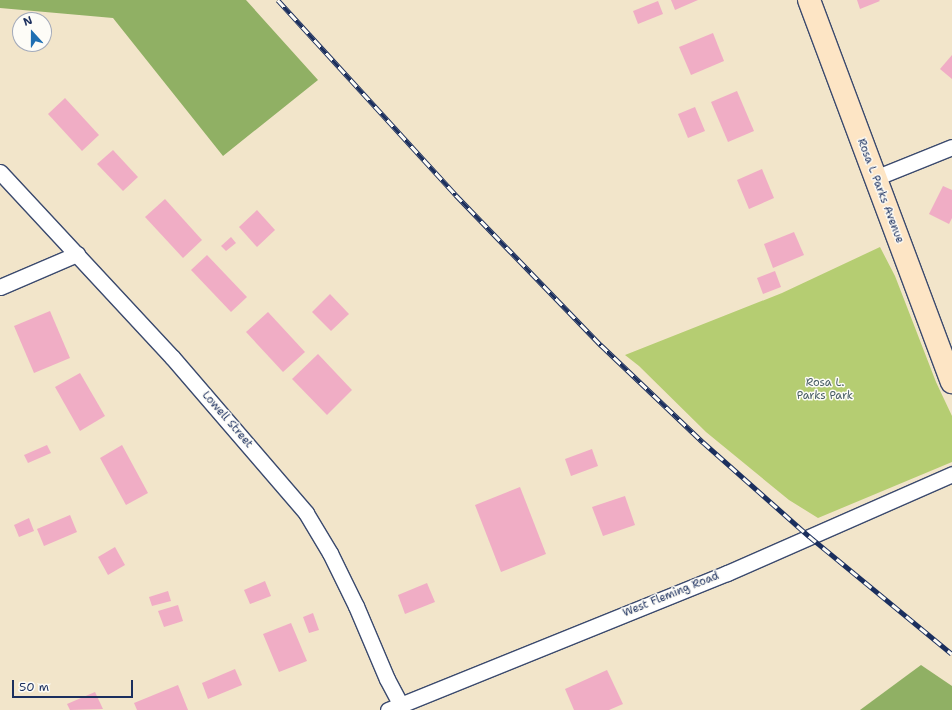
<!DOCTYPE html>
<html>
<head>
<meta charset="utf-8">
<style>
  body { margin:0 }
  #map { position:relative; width:952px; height:710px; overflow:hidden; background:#f2e5ca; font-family:"Shantell Sans",sans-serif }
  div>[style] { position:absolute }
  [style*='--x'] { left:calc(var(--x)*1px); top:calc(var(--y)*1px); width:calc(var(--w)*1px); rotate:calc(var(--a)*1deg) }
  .green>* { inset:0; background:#b5cd72 }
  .forest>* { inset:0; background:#90b064 }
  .building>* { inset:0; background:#f0adc5 }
  .roads { filter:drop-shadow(1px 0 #3b4a6e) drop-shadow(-1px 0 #3b4a6e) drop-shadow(0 1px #3b4a6e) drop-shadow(0 -1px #3b4a6e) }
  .street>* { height:15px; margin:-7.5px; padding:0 7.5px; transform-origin:7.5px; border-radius:7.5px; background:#fff }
  .secondary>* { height:22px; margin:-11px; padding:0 11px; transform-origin:11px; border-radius:11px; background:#fde5c5 }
  .rail>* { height:4.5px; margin-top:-2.25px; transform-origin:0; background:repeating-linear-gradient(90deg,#fdfcf7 0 9px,#1b2f5e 0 18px); box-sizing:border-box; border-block:1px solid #1b2f5e }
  span { translate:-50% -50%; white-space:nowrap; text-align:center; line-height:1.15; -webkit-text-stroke:3px #fdfcf7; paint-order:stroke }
  .street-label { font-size:11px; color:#1b2f5e }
  .park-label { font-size:11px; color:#495e64 }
  .north { position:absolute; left:12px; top:12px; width:40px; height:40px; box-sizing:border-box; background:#fdfcf7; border:1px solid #a3aaba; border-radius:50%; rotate:339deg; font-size:11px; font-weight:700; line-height:16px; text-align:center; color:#1b2f5e }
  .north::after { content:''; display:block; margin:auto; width:14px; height:18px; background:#1f6fb2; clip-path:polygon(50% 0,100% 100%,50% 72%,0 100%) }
  .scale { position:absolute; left:12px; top:680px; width:121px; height:18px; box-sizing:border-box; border:2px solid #1b2f5e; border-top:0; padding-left:5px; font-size:12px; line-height:14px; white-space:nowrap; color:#1b2f5e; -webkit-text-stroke:3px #fdfcf7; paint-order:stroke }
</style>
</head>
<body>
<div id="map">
  <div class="green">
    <i style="clip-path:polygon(880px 247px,895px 276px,936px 382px,952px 416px,952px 462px,818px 518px,789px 500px,706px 432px,639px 366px,625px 355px,782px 293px)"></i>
  </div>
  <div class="forest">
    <i style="clip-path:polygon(0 0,246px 0,318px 80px,223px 156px,113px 18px,0 8px)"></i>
    <i style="clip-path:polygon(921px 665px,952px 686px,952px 710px,860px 710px)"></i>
  </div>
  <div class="building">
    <i style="clip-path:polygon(671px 0,698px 0,675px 10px)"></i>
    <i style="clip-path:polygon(857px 0,879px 0,880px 1px,860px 9px)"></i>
    <i style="clip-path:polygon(658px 1px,663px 14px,638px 24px,633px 11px)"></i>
    <i style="clip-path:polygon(713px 33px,724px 61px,691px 75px,679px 47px)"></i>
    <i style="clip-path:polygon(952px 55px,952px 79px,940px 69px)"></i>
    <i style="clip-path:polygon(737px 91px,754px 131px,728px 142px,711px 102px)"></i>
    <i style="clip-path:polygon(65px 98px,99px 135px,82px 151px,48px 114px)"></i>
    <i style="clip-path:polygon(695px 107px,705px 131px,688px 138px,678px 114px)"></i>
    <i style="clip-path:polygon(113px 150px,138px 177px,123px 191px,97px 164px)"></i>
    <i style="clip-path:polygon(762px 169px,774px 198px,749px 209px,737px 180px)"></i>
    <i style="clip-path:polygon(943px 186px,952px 190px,952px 218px,949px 224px,929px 214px)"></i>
    <i style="clip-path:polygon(165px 199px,202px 240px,183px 258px,145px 217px)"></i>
    <i style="clip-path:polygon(257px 210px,275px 230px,257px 247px,239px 227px)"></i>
    <i style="clip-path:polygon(794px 232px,804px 255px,773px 268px,764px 244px)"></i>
    <i style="clip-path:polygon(231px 237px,236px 243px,226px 251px,221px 246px)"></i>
    <i style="clip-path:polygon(207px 255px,247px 297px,231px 312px,191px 270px)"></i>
    <i style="clip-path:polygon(775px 271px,781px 287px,763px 294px,757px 278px)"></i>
    <i style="clip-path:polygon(330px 294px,349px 314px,331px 331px,312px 312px)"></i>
    <i style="clip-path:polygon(50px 311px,70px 358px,34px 373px,14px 326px)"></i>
    <i style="clip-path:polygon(268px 312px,305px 352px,283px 372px,246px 332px)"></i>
    <i style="clip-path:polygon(318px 354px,352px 390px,327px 415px,292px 379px)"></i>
    <i style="clip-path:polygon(80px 373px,105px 416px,80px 431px,55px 387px)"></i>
    <i style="clip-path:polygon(47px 445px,51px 453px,28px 463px,24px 455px)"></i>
    <i style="clip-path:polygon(122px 445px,148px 493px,126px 505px,100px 458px)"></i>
    <i style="clip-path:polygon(592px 449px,598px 466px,571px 476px,565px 459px)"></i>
    <i style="clip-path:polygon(520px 487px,546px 554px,501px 572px,475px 505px)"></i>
    <i style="clip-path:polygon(625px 496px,635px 525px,603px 536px,592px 507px)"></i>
    <i style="clip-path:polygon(70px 515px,77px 532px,44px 546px,37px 529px)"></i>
    <i style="clip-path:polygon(29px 518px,34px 531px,19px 537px,14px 525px)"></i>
    <i style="clip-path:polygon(115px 547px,125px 565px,108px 575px,98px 557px)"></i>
    <i style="clip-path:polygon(265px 581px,271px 596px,250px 604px,244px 590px)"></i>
    <i style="clip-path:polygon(427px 583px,435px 602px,405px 614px,398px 595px)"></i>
    <i style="clip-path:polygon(168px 591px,171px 601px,152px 606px,149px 597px)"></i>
    <i style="clip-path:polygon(178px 605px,183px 621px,164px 627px,158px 611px)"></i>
    <i style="clip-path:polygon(313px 613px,319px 630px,309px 633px,303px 617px)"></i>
    <i style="clip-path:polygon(291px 623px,307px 661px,279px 672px,263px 634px)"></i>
    <i style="clip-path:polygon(235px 669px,242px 685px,208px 699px,202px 683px)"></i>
    <i style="clip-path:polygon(607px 670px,623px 704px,609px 710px,574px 710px,565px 689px)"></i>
    <i style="clip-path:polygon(178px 685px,188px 710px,137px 710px,134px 703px)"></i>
    <i style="clip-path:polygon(95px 692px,103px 709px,70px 710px,67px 704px)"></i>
  </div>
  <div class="roads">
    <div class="street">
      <i style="--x:0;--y:172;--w:253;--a:47.1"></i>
      <i style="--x:172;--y:357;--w:206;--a:49.3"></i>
      <i style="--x:306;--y:513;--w:47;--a:59"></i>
      <i style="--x:330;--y:553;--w:59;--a:63.9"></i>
      <i style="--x:356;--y:606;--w:79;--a:67"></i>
      <i style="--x:387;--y:679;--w:30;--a:62"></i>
      <i style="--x:875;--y:178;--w:83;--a:-21.9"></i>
      <i style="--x:0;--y:287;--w:84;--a:-23.2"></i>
      <i style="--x:388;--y:710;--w:366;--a:-22"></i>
      <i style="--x:727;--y:573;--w:246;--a:-23.7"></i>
    </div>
    <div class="secondary">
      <i style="--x:809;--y:0;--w:408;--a:69.5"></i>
    </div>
  </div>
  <div class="rail">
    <i style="--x:278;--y:0;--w:264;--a:47.6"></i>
    <i style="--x:456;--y:195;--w:209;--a:46"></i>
    <i style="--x:601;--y:345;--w:141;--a:43.6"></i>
    <i style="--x:703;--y:442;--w:142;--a:41.6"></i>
    <i style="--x:809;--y:536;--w:185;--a:39.5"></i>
  </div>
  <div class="street-label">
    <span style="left:880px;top:191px;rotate:69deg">Rosa L Parks Avenue</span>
    <span style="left:227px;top:420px;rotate:49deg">Lowell Street</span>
    <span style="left:671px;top:595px;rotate:-22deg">West Fleming Road</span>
  </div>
  <div class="park-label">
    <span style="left:825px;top:390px">Rosa L.<br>Parks Park</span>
  </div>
  <div class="north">N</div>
  <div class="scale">50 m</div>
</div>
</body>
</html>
